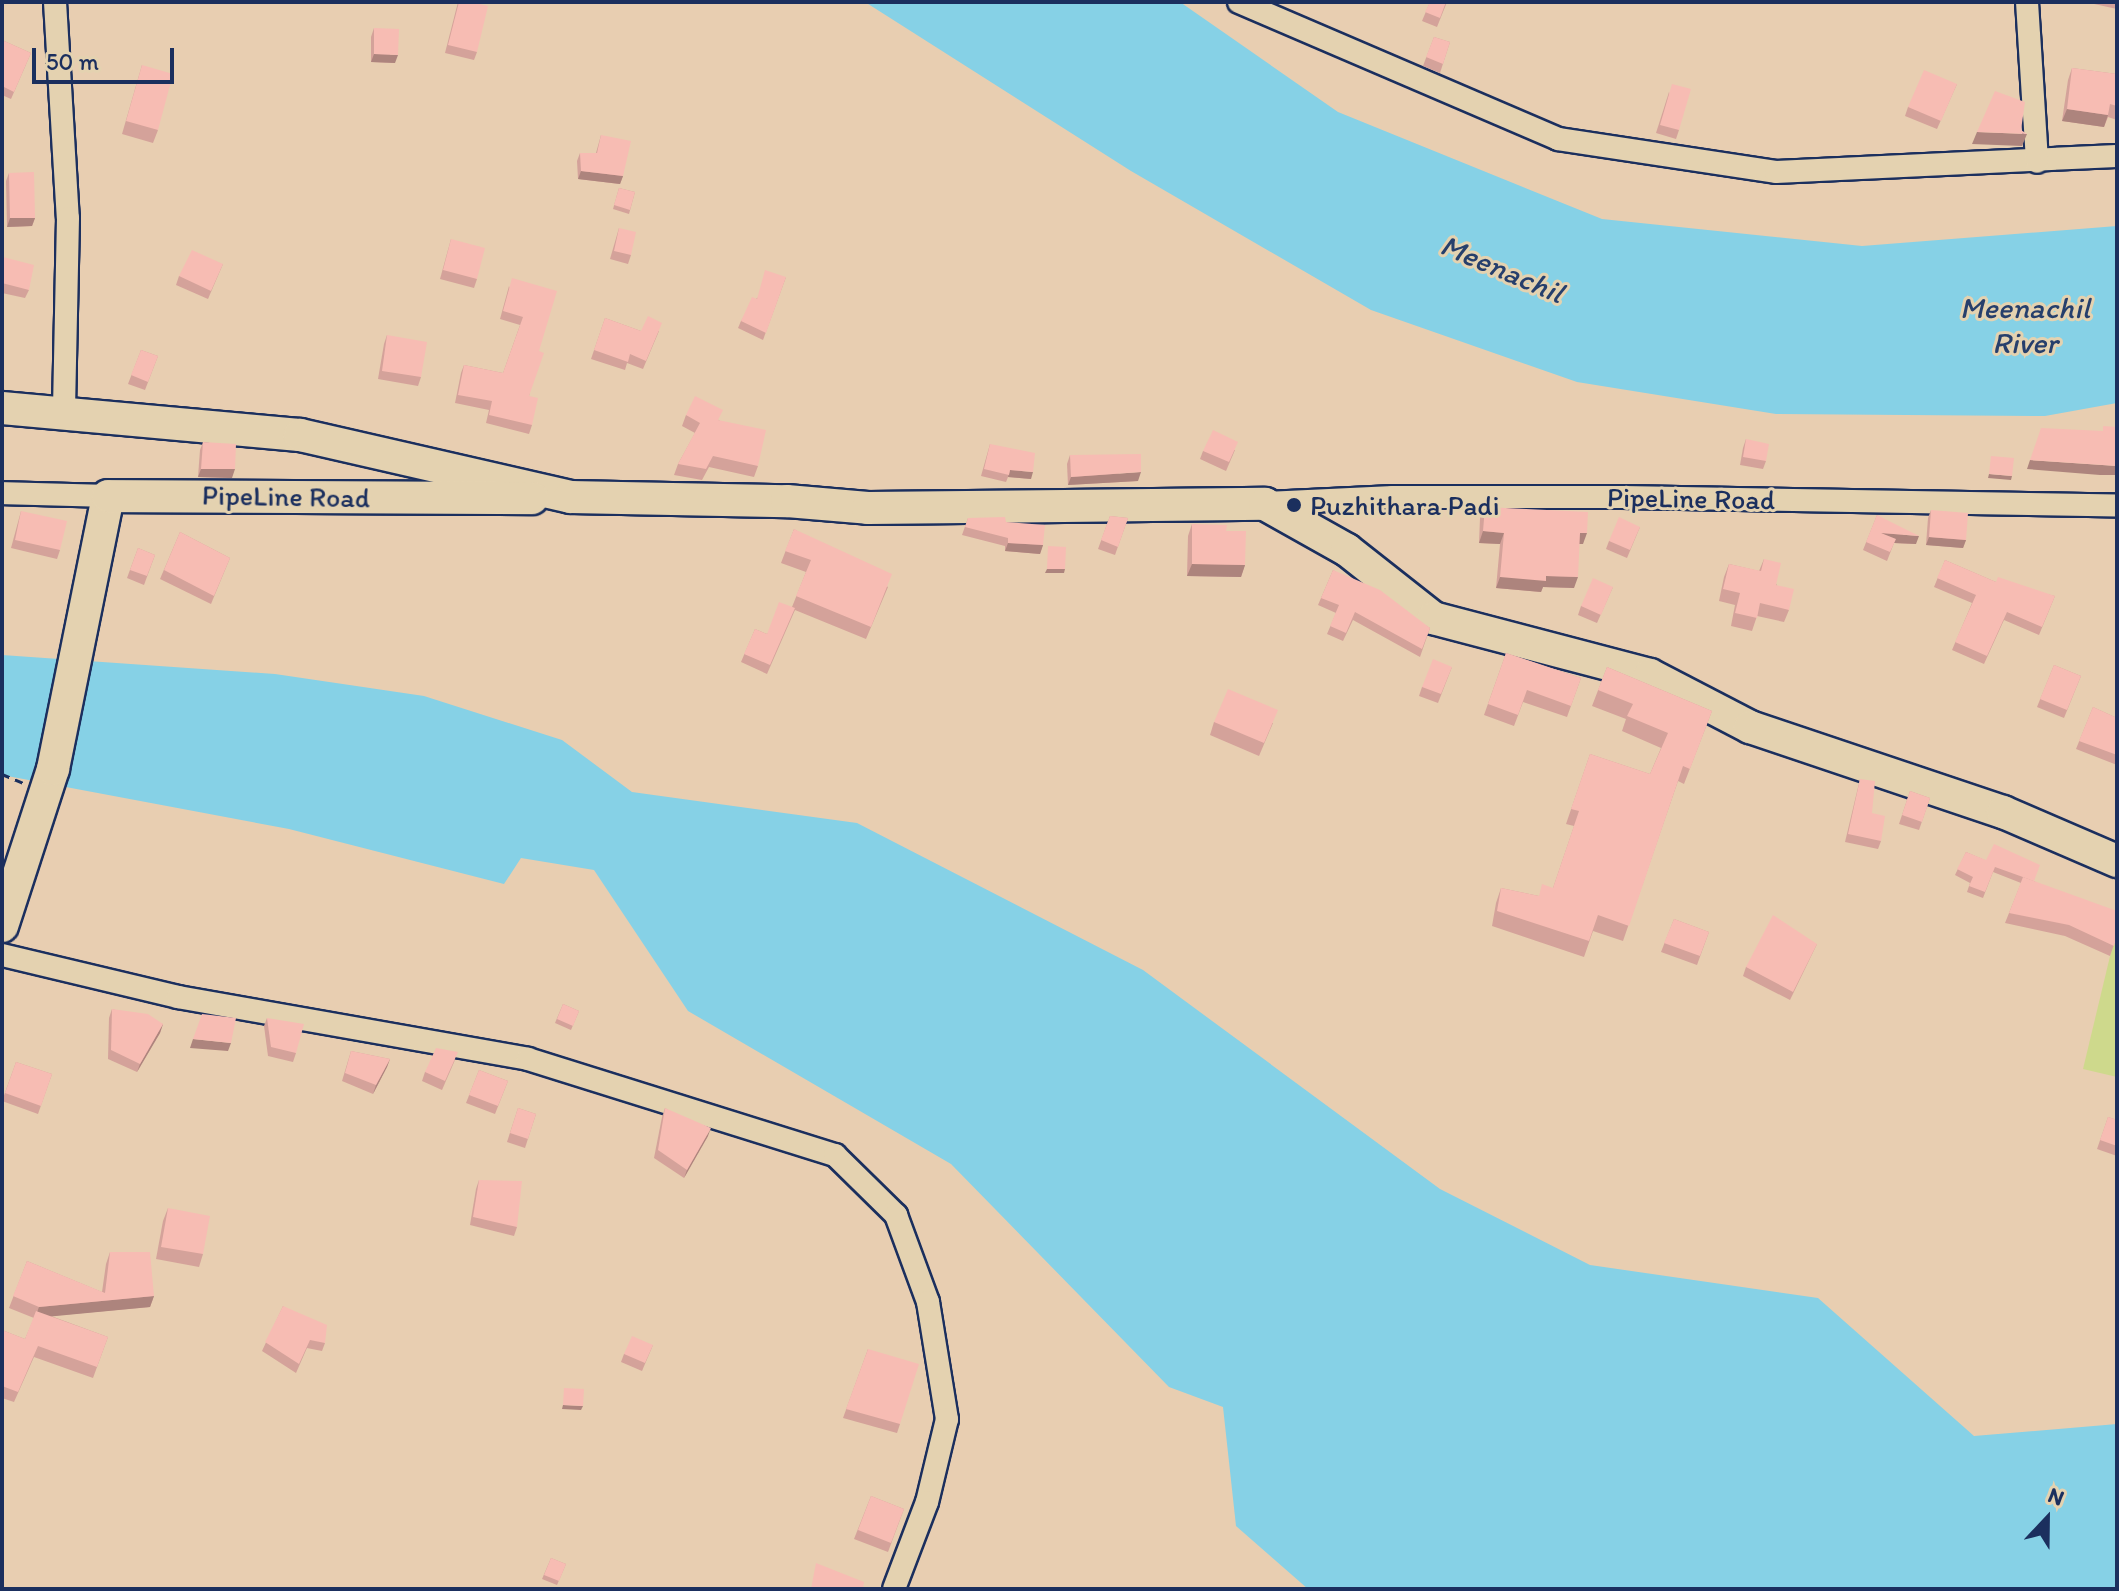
<!DOCTYPE html>
<html>
<head>
<meta charset="utf-8">
<style>
  body { margin:0 }
  #map { position:relative; width:2119px; height:1591px; overflow:hidden; background:#e8ceb1; font-family:Itim,sans-serif }
  div>[style] { position:absolute }
  [style*='--x'] { left:calc(var(--x)*1px); top:calc(var(--y)*1px); width:calc(var(--w)*1px); rotate:calc(var(--a)*1deg) }
  .green>* { inset:0; background:#ced98c }
  .water>* { inset:0; background:#86d1e6 }
  .path>* { height:3px; margin-top:-1.5px; transform-origin:0; background:repeating-linear-gradient(90deg,#1b2f5e 0 8px,transparent 0 14px) }
  .roads { filter:drop-shadow(2px 0 #1b2f5e) drop-shadow(-2px 0 #1b2f5e) drop-shadow(0 2px #1b2f5e) drop-shadow(0 -2px #1b2f5e) }
  .street>* { height:22px; margin:-11px; padding:0 11px; transform-origin:11px; border-radius:11px; background:#e4d2b0 }
  .secondary>* { height:32px; margin:-16px; padding:0 16px; transform-origin:16px; border-radius:16px; background:#e4d2b0 }
  .wall>* { inset:0; background:#d4a29a }
  .shaded-wall>* { inset:0; background:#ad847d }
  .building>* { inset:0; background:#f7bcb3 }
  .dots>* { width:22px; height:22px; translate:-50% -50%; box-sizing:border-box; border:4px solid #e4d2b0; border-radius:50% }
  span { translate:-50% -50%; white-space:nowrap; text-align:center; line-height:1.15; -webkit-text-stroke:6px #e4d2b0; paint-order:stroke }
  .street-label { font-size:28px; color:#1b2f5e }
  .poi-label { font-size:28px; color:#1b2f5e }
  .left { translate:0 -50%; text-align:left }
  .water-label { font-size:30px; color:#263f6c; font-style:italic }
  .frame { position:absolute; inset:0; border:4px solid #1b2f5e; pointer-events:none }
  .north { position:absolute; left:2007px; top:1479px; width:80px; height:80px; -webkit-text-stroke:6px #e4d2b0; paint-order:stroke; rotate:22deg; font-size:22px; font-weight:700; line-height:32px; text-align:center; color:#1b2f5e }
  .north::after { content:''; display:block; margin:auto; width:28px; height:36px; background:#1b2f5e; clip-path:polygon(50% 0,100% 100%,50% 72%,0 100%) }
  .scale { position:absolute; left:32px; top:48px; width:142px; height:36px; box-sizing:border-box; border:4px solid #1b2f5e; border-top:0; padding-left:10px; font-size:24px; line-height:28px; white-space:nowrap; color:#1b2f5e; -webkit-text-stroke:6px #e4d2b0; paint-order:stroke }
</style>
</head>
<body>
<div id="map">
  <div class="green">
    <i style="clip-path:polygon(2117px 927px,2117px 1077px,2083px 1069px)"></i>
  </div>
  <div class="water">
    <i style="clip-path:polygon(865px 2px,1180px 2px,1338px 112px,1602px 219px,1862px 246px,2117px 226px,2117px 403px,2045px 416px,1776px 414px,1577px 382px,1371px 310px,1131px 171px)"></i>
    <i style="clip-path:polygon(2px 655px,275px 674px,424px 696px,562px 740px,632px 792px,857px 823px,1143px 970px,1440px 1189px,1590px 1265px,1818px 1298px,1974px 1436px,2117px 1424px,2117px 1589px,1308px 1589px,1236px 1526px,1223px 1407px,1169px 1387px,951px 1164px,688px 1011px,594px 870px,521px 858px,504px 884px,289px 829px,2px 775px)"></i>
  </div>
  <div class="path">
    <i style="--x:2;--y:774;--w:23;--a:23"></i>
  </div>
  <div class="roads">
    <div class="street">
      <i style="--x:55;--y:2;--w:216;--a:86.6"></i>
      <i style="--x:68;--y:218;--w:196;--a:91.2"></i>
      <i style="--x:1239;--y:2;--w:347;--a:23.2"></i>
      <i style="--x:1558;--y:139;--w:220;--a:8.6"></i>
      <i style="--x:1776;--y:172;--w:341;--a:-2.7"></i>
      <i style="--x:2027;--y:2;--w:160;--a:86.4"></i>
      <i style="--x:2;--y:493;--w:106;--a:1.6"></i>
      <i style="--x:1266;--y:503;--w:127;--a:-2.7"></i>
      <i style="--x:1393;--y:497;--w:230;--a:0"></i>
      <i style="--x:1623;--y:497;--w:494;--a:1"></i>
      <i style="--x:2;--y:955;--w:181;--a:13.4"></i>
      <i style="--x:178;--y:997;--w:355;--a:10"></i>
      <i style="--x:528;--y:1059;--w:322;--a:17.4"></i>
      <i style="--x:835;--y:1155;--w:86;--a:44.5"></i>
      <i style="--x:896;--y:1215;--w:93;--a:69.8"></i>
      <i style="--x:928;--y:1302;--w:119;--a:80.8"></i>
      <i style="--x:947;--y:1419;--w:85;--a:103.5"></i>
      <i style="--x:927;--y:1502;--w:93;--a:110.8"></i>
    </div>
    <div class="secondary">
      <i style="--x:2;--y:408;--w:299;--a:5.2"></i>
      <i style="--x:300;--y:435;--w:277;--a:12.9"></i>
      <i style="--x:570;--y:497;--w:217;--a:1.1"></i>
      <i style="--x:787;--y:501;--w:81;--a:4.9"></i>
      <i style="--x:868;--y:508;--w:397;--a:-0.6"></i>
      <i style="--x:1265;--y:504;--w:94;--a:29.3"></i>
      <i style="--x:1347;--y:550;--w:110;--a:38.3"></i>
      <i style="--x:1433;--y:618;--w:224;--a:14.7"></i>
      <i style="--x:1650;--y:675;--w:113;--a:27.5"></i>
      <i style="--x:1750;--y:727;--w:267;--a:18.6"></i>
      <i style="--x:2003;--y:812;--w:124;--a:23.3"></i>
      <i style="--x:2;--y:926;--w:165;--a:-72"></i>
      <i style="--x:53;--y:769;--w:278;--a:-78.6"></i>
      <i style="--x:108;--y:496;--w:424;--a:0.3"></i>
    </div>
  </div>
  <div class="wall">
    <i style="clip-path:polygon(458px 2px,477px 52px,474px 60px,445px 53px)"></i>
    <i style="clip-path:polygon(1430px 2px,1447px 2px,1437px 27px,1422px 21px)"></i>
    <i style="clip-path:polygon(2085px 2px,2117px 2px,2117px 9px)"></i>
    <i style="clip-path:polygon(374px 28px,395px 63px,371px 62px,371px 37px)"></i>
    <i style="clip-path:polygon(1434px 37px,1450px 42px,1440px 73px,1423px 66px)"></i>
    <i style="clip-path:polygon(2px 40px,31px 53px,11px 99px,2px 95px)"></i>
    <i style="clip-path:polygon(142px 65px,158px 130px,153px 143px,122px 134px)"></i>
    <i style="clip-path:polygon(2072px 68px,2117px 74px,2117px 120px,2108px 117px,2104px 127px,2062px 121px,2068px 80px)"></i>
    <i style="clip-path:polygon(1957px 84px,1937px 129px,1905px 116px,1908px 107px)"></i>
    <i style="clip-path:polygon(1669px 92px,1679px 130px,1676px 139px,1656px 133px)"></i>
    <i style="clip-path:polygon(601px 135px,623px 176px,620px 184px,578px 179px,577px 161px,580px 153px,596px 153px)"></i>
    <i style="clip-path:polygon(9px 173px,35px 218px,32px 226px,7px 227px,6px 181px)"></i>
    <i style="clip-path:polygon(619px 188px,635px 192px,629px 214px,613px 209px)"></i>
    <i style="clip-path:polygon(619px 228px,631px 255px,628px 264px,610px 259px)"></i>
    <i style="clip-path:polygon(451px 239px,477px 279px,474px 288px,440px 279px)"></i>
    <i style="clip-path:polygon(2px 261px,29px 290px,25px 298px,2px 293px)"></i>
    <i style="clip-path:polygon(223px 264px,208px 299px,176px 285px,179px 276px)"></i>
    <i style="clip-path:polygon(786px 277px,763px 340px,738px 328px,741px 321px,756px 299px)"></i>
    <i style="clip-path:polygon(509px 286px,539px 351px,529px 396px,532px 425px,529px 434px,486px 423px,489px 410px,455px 403px,461px 373px,464px 365px,503px 373px,520px 325px,500px 319px)"></i>
    <i style="clip-path:polygon(605px 318px,641px 331px,659px 331px,643px 369px,627px 363px,625px 370px,591px 359px)"></i>
    <i style="clip-path:polygon(387px 335px,421px 377px,418px 386px,378px 379px,384px 344px)"></i>
    <i style="clip-path:polygon(141px 350px,158px 356px,145px 390px,128px 384px)"></i>
    <i style="clip-path:polygon(686px 415px,719px 420px,758px 466px,754px 477px,709px 467px,702px 480px,674px 475px,678px 464px,695px 433px,682px 426px)"></i>
    <i style="clip-path:polygon(1746px 439px,1766px 461px,1763px 469px,1740px 465px,1743px 448px)"></i>
    <i style="clip-path:polygon(203px 442px,232px 478px,198px 477px,200px 450px)"></i>
    <i style="clip-path:polygon(990px 444px,1031px 479px,1008px 477px,1006px 482px,981px 476px)"></i>
    <i style="clip-path:polygon(1235px 450px,1226px 471px,1200px 459px,1203px 451px)"></i>
    <i style="clip-path:polygon(1070px 455px,1138px 481px,1068px 485px,1067px 464px)"></i>
    <i style="clip-path:polygon(1485px 507px,1583px 544px,1579px 544px,1574px 588px,1543px 587px,1541px 592px,1496px 588px,1500px 544px,1479px 543px,1480px 518px)"></i>
    <i style="clip-path:polygon(1931px 510px,1966px 540px,1963px 548px,1926px 545px,1928px 518px)"></i>
    <i style="clip-path:polygon(21px 511px,60px 550px,57px 559px,11px 548px)"></i>
    <i style="clip-path:polygon(1877px 515px,1916px 544px,1894px 543px,1887px 561px,1863px 550px)"></i>
    <i style="clip-path:polygon(1110px 516px,1128px 518px,1115px 555px,1098px 549px)"></i>
    <i style="clip-path:polygon(968px 518px,1006px 522px,1043px 545px,1040px 554px,1005px 551px,1005px 546px,962px 535px)"></i>
    <i style="clip-path:polygon(1192px 524px,1226px 531px,1245px 565px,1241px 577px,1187px 576px,1188px 536px)"></i>
    <i style="clip-path:polygon(1640px 527px,1627px 558px,1606px 549px,1609px 541px)"></i>
    <i style="clip-path:polygon(794px 529px,888px 587px,866px 639px,795px 610px,767px 674px,741px 662px,755px 629px,767px 634px,792px 607px,806px 572px,781px 563px)"></i>
    <i style="clip-path:polygon(180px 532px,230px 558px,211px 604px,160px 579px)"></i>
    <i style="clip-path:polygon(138px 548px,155px 555px,144px 585px,127px 578px)"></i>
    <i style="clip-path:polygon(1764px 559px,1789px 610px,1784px 622px,1757px 616px,1752px 631px,1731px 626px,1735px 605px,1719px 601px,1724px 577px,1729px 564px,1759px 571px)"></i>
    <i style="clip-path:polygon(1945px 560px,1996px 582px,2055px 596px,2039px 635px,2004px 620px,1984px 664px,1952px 650px,1972px 603px,1934px 587px)"></i>
    <i style="clip-path:polygon(1333px 570px,1430px 628px,1420px 657px,1353px 620px,1343px 641px,1327px 634px,1336px 613px,1318px 605px)"></i>
    <i style="clip-path:polygon(1613px 587px,1597px 623px,1578px 615px,1581px 606px)"></i>
    <i style="clip-path:polygon(1506px 653px,1581px 678px,1567px 717px,1523px 702px,1514px 726px,1484px 715px)"></i>
    <i style="clip-path:polygon(2054px 665px,2081px 676px,2064px 718px,2037px 707px)"></i>
    <i style="clip-path:polygon(1452px 667px,1438px 703px,1419px 696px,1422px 687px)"></i>
    <i style="clip-path:polygon(1607px 667px,1712px 711px,1684px 784px,1678px 781px,1623px 941px,1593px 931px,1584px 957px,1492px 926px,1496px 903px,1501px 888px,1539px 896px,1553px 888px,1574px 826px,1566px 824px,1590px 754px,1650px 774px,1661px 748px,1622px 731px,1626px 719px,1592px 706px)"></i>
    <i style="clip-path:polygon(2093px 707px,2117px 718px,2117px 765px,2076px 749px)"></i>
    <i style="clip-path:polygon(1214px 722px,1273px 723px,1259px 756px,1210px 735px)"></i>
    <i style="clip-path:polygon(1860px 779px,1881px 841px,1878px 849px,1845px 842px)"></i>
    <i style="clip-path:polygon(1910px 791px,1930px 798px,1919px 830px,1899px 824px)"></i>
    <i style="clip-path:polygon(1966px 852px,2034px 881px,2117px 936px,2110px 956px,2065px 936px,2005px 923px,2021px 883px,1993px 872px,1983px 898px,1967px 892px,1970px 883px,1955px 875px)"></i>
    <i style="clip-path:polygon(1674px 919px,1709px 932px,1697px 965px,1661px 952px)"></i>
    <i style="clip-path:polygon(1817px 944px,1790px 1000px,1743px 976px,1746px 967px)"></i>
    <i style="clip-path:polygon(563px 1004px,579px 1011px,571px 1030px,555px 1023px)"></i>
    <i style="clip-path:polygon(112px 1009px,163px 1024px,160px 1033px,137px 1072px,108px 1059px,109px 1018px)"></i>
    <i style="clip-path:polygon(267px 1018px,296px 1053px,293px 1062px,268px 1056px,264px 1026px)"></i>
    <i style="clip-path:polygon(351px 1051px,390px 1059px,387px 1067px,373px 1094px,342px 1081px)"></i>
    <i style="clip-path:polygon(455px 1060px,442px 1090px,422px 1081px,425px 1072px)"></i>
    <i style="clip-path:polygon(16px 1062px,52px 1074px,38px 1114px,2px 1101px)"></i>
    <i style="clip-path:polygon(479px 1070px,508px 1081px,495px 1114px,466px 1103px)"></i>
    <i style="clip-path:polygon(518px 1108px,536px 1114px,525px 1148px,507px 1142px)"></i>
    <i style="clip-path:polygon(665px 1108px,708px 1136px,684px 1178px,654px 1158px,662px 1117px)"></i>
    <i style="clip-path:polygon(2108px 1117px,2117px 1120px,2117px 1156px,2097px 1149px)"></i>
    <i style="clip-path:polygon(479px 1180px,517px 1227px,514px 1236px,470px 1225px,476px 1189px)"></i>
    <i style="clip-path:polygon(168px 1208px,203px 1254px,199px 1267px,156px 1259px,163px 1221px)"></i>
    <i style="clip-path:polygon(110px 1252px,154px 1296px,150px 1307px,51px 1316px,108px 1337px,93px 1378px,34px 1357px,14px 1402px,2px 1398px,2px 1330px,25px 1339px,34px 1318px,9px 1308px,27px 1261px,102px 1292px,106px 1264px)"></i>
    <i style="clip-path:polygon(283px 1306px,325px 1343px,322px 1351px,307px 1348px,296px 1373px,262px 1351px)"></i>
    <i style="clip-path:polygon(653px 1345px,642px 1371px,621px 1362px,624px 1354px)"></i>
    <i style="clip-path:polygon(868px 1349px,900px 1424px,897px 1433px,843px 1418px)"></i>
    <i style="clip-path:polygon(871px 1496px,904px 1509px,888px 1552px,854px 1539px)"></i>
    <i style="clip-path:polygon(551px 1558px,566px 1564px,557px 1585px,542px 1579px)"></i>
  </div>
  <div class="shaded-wall">
    <i style="clip-path:polygon(374px 54px,398px 55px,395px 63px,371px 62px)"></i>
    <i style="clip-path:polygon(2067px 109px,2108px 115px,2104px 127px,2062px 121px)"></i>
    <i style="clip-path:polygon(1977px 132px,2027px 134px,2022px 146px,1972px 144px)"></i>
    <i style="clip-path:polygon(581px 171px,623px 176px,620px 184px,578px 179px)"></i>
    <i style="clip-path:polygon(10px 218px,35px 218px,32px 226px,7px 227px)"></i>
    <i style="clip-path:polygon(2030px 460px,2117px 466px,2117px 475px,2100px 475px,2027px 469px)"></i>
    <i style="clip-path:polygon(201px 469px,235px 469px,232px 478px,198px 477px)"></i>
    <i style="clip-path:polygon(1010px 470px,1033px 472px,1031px 479px,1008px 477px)"></i>
    <i style="clip-path:polygon(1141px 472px,1138px 481px,1068px 485px,1071px 477px)"></i>
    <i style="clip-path:polygon(1989px 474px,2012px 476px,2011px 480px,1988px 478px)"></i>
    <i style="clip-path:polygon(1483px 531px,1504px 533px,1500px 544px,1479px 543px)"></i>
    <i style="clip-path:polygon(1580px 533px,1587px 533px,1583px 544px,1575px 544px)"></i>
    <i style="clip-path:polygon(1881px 533px,1919px 536px,1916px 544px,1894px 543px,1887px 561px,1894px 543px)"></i>
    <i style="clip-path:polygon(1929px 537px,1966px 540px,1963px 548px,1926px 545px)"></i>
    <i style="clip-path:polygon(1008px 543px,1043px 545px,1040px 554px,1005px 551px)"></i>
    <i style="clip-path:polygon(1192px 564px,1245px 565px,1241px 577px,1187px 576px)"></i>
    <i style="clip-path:polygon(1047px 569px,1065px 569px,1064px 573px,1045px 573px)"></i>
    <i style="clip-path:polygon(1546px 576px,1578px 577px,1574px 588px,1543px 587px,1541px 592px,1496px 588px,1500px 577px)"></i>
    <i style="clip-path:polygon(163px 1024px,160px 1033px,137px 1072px,140px 1064px)"></i>
    <i style="clip-path:polygon(193px 1039px,231px 1043px,228px 1051px,190px 1048px)"></i>
    <i style="clip-path:polygon(390px 1059px,387px 1067px,373px 1094px,376px 1085px)"></i>
    <i style="clip-path:polygon(711px 1128px,708px 1136px,684px 1178px,687px 1170px)"></i>
    <i style="clip-path:polygon(154px 1296px,150px 1307px,35px 1318px,39px 1307px)"></i>
    <i style="clip-path:polygon(563px 1405px,583px 1406px,581px 1410px,562px 1409px)"></i>
  </div>
  <div class="building">
    <i style="clip-path:polygon(459px 2px,472px 2px,488px 6px,477px 52px,448px 45px)"></i>
    <i style="clip-path:polygon(1430px 2px,1446px 2px,1440px 18px,1425px 12px)"></i>
    <i style="clip-path:polygon(374px 28px,399px 29px,398px 55px,374px 54px)"></i>
    <i style="clip-path:polygon(1434px 37px,1450px 42px,1443px 64px,1426px 57px)"></i>
    <i style="clip-path:polygon(2px 40px,31px 53px,14px 92px,2px 86px)"></i>
    <i style="clip-path:polygon(142px 65px,173px 74px,158px 130px,126px 121px)"></i>
    <i style="clip-path:polygon(2072px 68px,2117px 74px,2117px 106px,2110px 104px,2108px 115px,2067px 109px)"></i>
    <i style="clip-path:polygon(1924px 70px,1957px 84px,1941px 121px,1908px 107px)"></i>
    <i style="clip-path:polygon(1672px 84px,1691px 89px,1679px 130px,1660px 125px)"></i>
    <i style="clip-path:polygon(1995px 91px,2025px 102px,2021px 130px,2027px 134px,1977px 132px)"></i>
    <i style="clip-path:polygon(601px 135px,631px 141px,623px 176px,581px 171px,580px 153px,597px 153px)"></i>
    <i style="clip-path:polygon(34px 172px,35px 218px,10px 218px,9px 173px)"></i>
    <i style="clip-path:polygon(619px 188px,635px 192px,630px 210px,614px 205px)"></i>
    <i style="clip-path:polygon(619px 228px,636px 232px,631px 255px,614px 251px)"></i>
    <i style="clip-path:polygon(451px 239px,485px 248px,477px 279px,443px 270px)"></i>
    <i style="clip-path:polygon(192px 250px,223px 264px,211px 291px,179px 276px)"></i>
    <i style="clip-path:polygon(3px 257px,34px 265px,29px 290px,2px 283px,2px 264px)"></i>
    <i style="clip-path:polygon(765px 270px,786px 277px,766px 333px,741px 321px,752px 297px,757px 299px)"></i>
    <i style="clip-path:polygon(512px 278px,557px 291px,539px 351px,544px 353px,529px 396px,538px 398px,532px 425px,489px 415px,492px 401px,458px 395px,464px 365px,503px 373px,523px 317px,503px 311px)"></i>
    <i style="clip-path:polygon(648px 316px,662px 323px,646px 361px,630px 354px,628px 362px,594px 350px,605px 318px,641px 331px)"></i>
    <i style="clip-path:polygon(387px 335px,427px 342px,421px 377px,382px 371px)"></i>
    <i style="clip-path:polygon(141px 350px,158px 356px,148px 382px,131px 375px)"></i>
    <i style="clip-path:polygon(695px 396px,723px 410px,718px 420px,766px 430px,758px 466px,713px 456px,706px 469px,678px 464px,700px 423px,686px 415px)"></i>
    <i style="clip-path:polygon(2103px 426px,2117px 427px,2117px 466px,2030px 460px,2041px 428px,2103px 431px)"></i>
    <i style="clip-path:polygon(1213px 430px,1238px 442px,1229px 462px,1203px 451px)"></i>
    <i style="clip-path:polygon(1746px 439px,1769px 444px,1766px 461px,1743px 457px)"></i>
    <i style="clip-path:polygon(203px 442px,236px 444px,235px 469px,201px 469px)"></i>
    <i style="clip-path:polygon(990px 444px,1035px 453px,1033px 472px,1010px 470px,1009px 475px,984px 469px)"></i>
    <i style="clip-path:polygon(1141px 454px,1141px 472px,1071px 477px,1070px 455px)"></i>
    <i style="clip-path:polygon(1991px 456px,2014px 458px,2012px 476px,1989px 474px)"></i>
    <i style="clip-path:polygon(1485px 507px,1588px 512px,1587px 533px,1580px 533px,1578px 577px,1546px 576px,1546px 581px,1500px 577px,1504px 533px,1483px 531px)"></i>
    <i style="clip-path:polygon(1931px 510px,1968px 513px,1966px 540px,1929px 537px)"></i>
    <i style="clip-path:polygon(21px 511px,67px 521px,60px 550px,15px 540px)"></i>
    <i style="clip-path:polygon(1877px 515px,1919px 536px,1881px 533px,1896px 539px,1890px 552px,1866px 542px)"></i>
    <i style="clip-path:polygon(1110px 516px,1128px 518px,1118px 547px,1101px 540px)"></i>
    <i style="clip-path:polygon(1005px 517px,1006px 522px,1045px 525px,1043px 545px,1008px 543px,1008px 538px,965px 527px,968px 518px)"></i>
    <i style="clip-path:polygon(1619px 517px,1640px 527px,1630px 550px,1609px 541px)"></i>
    <i style="clip-path:polygon(1192px 524px,1227px 525px,1226px 531px,1246px 531px,1245px 565px,1192px 564px)"></i>
    <i style="clip-path:polygon(794px 529px,892px 574px,871px 627px,796px 596px,811px 560px,785px 551px)"></i>
    <i style="clip-path:polygon(180px 532px,230px 558px,214px 596px,164px 570px)"></i>
    <i style="clip-path:polygon(1048px 546px,1066px 547px,1065px 569px,1047px 569px)"></i>
    <i style="clip-path:polygon(138px 548px,155px 555px,147px 576px,130px 570px)"></i>
    <i style="clip-path:polygon(1764px 559px,1781px 563px,1776px 585px,1794px 589px,1789px 610px,1760px 603px,1757px 618px,1735px 613px,1740px 593px,1723px 589px,1729px 564px,1761px 571px)"></i>
    <i style="clip-path:polygon(1945px 560px,1996px 582px,1998px 577px,2055px 596px,2042px 627px,2007px 612px,1987px 656px,1955px 642px,1976px 595px,1937px 578px)"></i>
    <i style="clip-path:polygon(1333px 570px,1380px 590px,1430px 628px,1422px 649px,1355px 612px,1346px 633px,1330px 626px,1339px 605px,1321px 598px)"></i>
    <i style="clip-path:polygon(1593px 578px,1613px 587px,1601px 615px,1581px 606px)"></i>
    <i style="clip-path:polygon(779px 602px,795px 608px,770px 665px,744px 654px,755px 629px,767px 634px)"></i>
    <i style="clip-path:polygon(1506px 653px,1581px 678px,1571px 706px,1527px 690px,1518px 715px,1488px 704px)"></i>
    <i style="clip-path:polygon(1433px 659px,1452px 667px,1441px 694px,1422px 687px)"></i>
    <i style="clip-path:polygon(2054px 665px,2081px 676px,2067px 710px,2040px 699px)"></i>
    <i style="clip-path:polygon(1607px 667px,1712px 711px,1690px 769px,1683px 766px,1629px 926px,1598px 915px,1589px 941px,1497px 911px,1501px 888px,1539px 896px,1542px 884px,1553px 888px,1579px 811px,1571px 809px,1590px 754px,1650px 774px,1668px 733px,1627px 716px,1633px 704px,1598px 690px)"></i>
    <i style="clip-path:polygon(1228px 689px,1278px 710px,1264px 743px,1214px 722px)"></i>
    <i style="clip-path:polygon(2093px 707px,2117px 718px,2117px 755px,2079px 741px)"></i>
    <i style="clip-path:polygon(1860px 779px,1875px 781px,1872px 813px,1885px 816px,1881px 841px,1848px 834px)"></i>
    <i style="clip-path:polygon(1910px 791px,1930px 798px,1922px 822px,1902px 815px)"></i>
    <i style="clip-path:polygon(1994px 844px,2040px 865px,2034px 881px,1995px 867px,1985px 892px,1969px 886px,1973px 877px,1957px 869px,1966px 852px,1986px 860px)"></i>
    <i style="clip-path:polygon(2023px 877px,2117px 911px,2117px 936px,2114px 946px,2069px 925px,2009px 913px)"></i>
    <i style="clip-path:polygon(1773px 915px,1817px 944px,1793px 992px,1746px 967px)"></i>
    <i style="clip-path:polygon(1674px 919px,1709px 932px,1700px 956px,1664px 943px)"></i>
    <i style="clip-path:polygon(563px 1004px,579px 1011px,573px 1026px,557px 1019px)"></i>
    <i style="clip-path:polygon(112px 1009px,148px 1014px,163px 1024px,140px 1064px,111px 1050px)"></i>
    <i style="clip-path:polygon(202px 1014px,236px 1018px,231px 1043px,193px 1039px)"></i>
    <i style="clip-path:polygon(267px 1018px,304px 1024px,296px 1053px,271px 1047px)"></i>
    <i style="clip-path:polygon(436px 1048px,458px 1052px,445px 1081px,425px 1072px)"></i>
    <i style="clip-path:polygon(351px 1051px,390px 1059px,376px 1085px,345px 1073px)"></i>
    <i style="clip-path:polygon(16px 1062px,52px 1074px,41px 1106px,5px 1093px)"></i>
    <i style="clip-path:polygon(479px 1070px,508px 1081px,498px 1106px,469px 1095px)"></i>
    <i style="clip-path:polygon(518px 1108px,536px 1114px,528px 1139px,510px 1133px)"></i>
    <i style="clip-path:polygon(665px 1108px,711px 1128px,687px 1170px,658px 1150px)"></i>
    <i style="clip-path:polygon(2108px 1117px,2117px 1120px,2117px 1146px,2100px 1140px)"></i>
    <i style="clip-path:polygon(479px 1180px,522px 1181px,517px 1227px,473px 1217px)"></i>
    <i style="clip-path:polygon(168px 1208px,210px 1216px,203px 1254px,161px 1247px)"></i>
    <i style="clip-path:polygon(110px 1252px,150px 1252px,154px 1296px,39px 1307px,13px 1296px,27px 1261px,105px 1293px)"></i>
    <i style="clip-path:polygon(283px 1306px,327px 1325px,325px 1343px,310px 1340px,299px 1364px,265px 1342px)"></i>
    <i style="clip-path:polygon(36px 1311px,108px 1337px,97px 1367px,38px 1346px,18px 1392px,2px 1386px,2px 1330px,25px 1339px)"></i>
    <i style="clip-path:polygon(632px 1336px,653px 1345px,645px 1363px,624px 1354px)"></i>
    <i style="clip-path:polygon(868px 1349px,919px 1364px,900px 1424px,846px 1409px)"></i>
    <i style="clip-path:polygon(564px 1388px,584px 1389px,583px 1406px,563px 1405px)"></i>
    <i style="clip-path:polygon(871px 1496px,904px 1509px,891px 1543px,858px 1530px)"></i>
    <i style="clip-path:polygon(551px 1558px,566px 1564px,559px 1581px,544px 1575px)"></i>
    <i style="clip-path:polygon(816px 1563px,864px 1582px,863px 1589px,811px 1589px)"></i>
  </div>
  <div class="dots">
    <i style="left:1294px;top:505px;background:#1b2f5e"></i>
  </div>
  <div class="street-label">
    <span style="left:286px;top:496px;rotate:1deg">PipeLine Road</span>
    <span style="left:1691px;top:498px;rotate:1deg">PipeLine Road</span>
  </div>
  <div class="poi-label">
    <span class="left" style="left:1310px;top:505px">Puzhithara Padi</span>
  </div>
  <div class="water-label">
    <span style="left:1502px;top:269px;rotate:23deg">Meenachil</span>
    <span style="left:2025px;top:325px">Meenachil<br>River</span>
  </div>
  <div class="frame"></div>
  <div class="north">N</div>
  <div class="scale">50 m</div>
</div>
</body>
</html>
